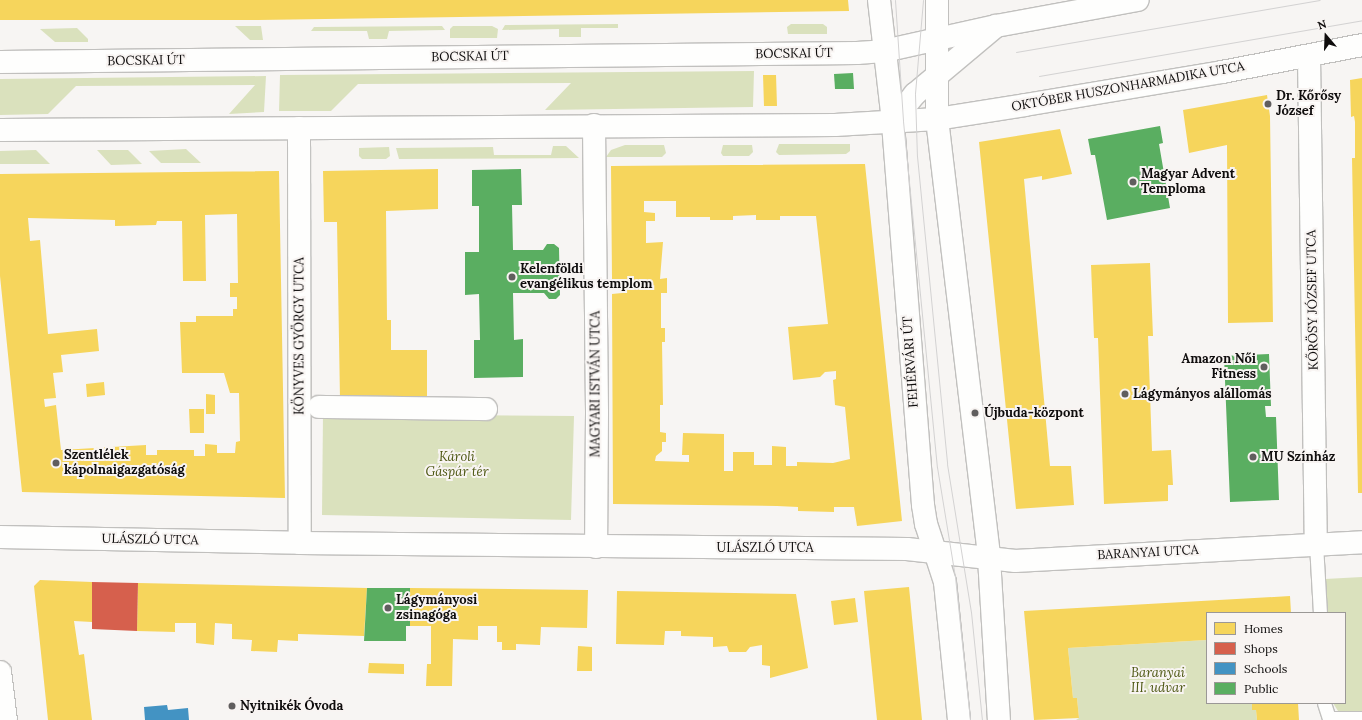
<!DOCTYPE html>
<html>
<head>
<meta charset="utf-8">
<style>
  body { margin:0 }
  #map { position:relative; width:1362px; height:720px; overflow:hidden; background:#f7f5f3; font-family:Lora,serif }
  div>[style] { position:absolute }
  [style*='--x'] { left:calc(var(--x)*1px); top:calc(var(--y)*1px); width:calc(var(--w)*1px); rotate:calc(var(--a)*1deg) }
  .green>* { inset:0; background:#dae1bd }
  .homes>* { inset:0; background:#f6d55c }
  .shops>* { inset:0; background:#d6604d }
  .schools>* { inset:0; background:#4393c3 }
  .public>* { inset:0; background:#5aae61 }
  .roads { filter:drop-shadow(1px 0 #c1c0be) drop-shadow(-1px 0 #c1c0be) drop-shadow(0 1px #c1c0be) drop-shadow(0 -1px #c1c0be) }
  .service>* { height:13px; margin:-6.5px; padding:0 6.5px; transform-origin:6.5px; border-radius:6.5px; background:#fefefd }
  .minor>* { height:22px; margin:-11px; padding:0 11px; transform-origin:11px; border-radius:11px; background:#fefefd }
  .tertiary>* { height:22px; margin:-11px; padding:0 11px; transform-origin:11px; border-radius:11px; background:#fefefd }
  .secondary>* { height:22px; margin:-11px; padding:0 11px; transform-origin:11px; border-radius:11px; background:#fefefd }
  .tram>* { height:1px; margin:-0.5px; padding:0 0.5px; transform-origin:0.5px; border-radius:0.5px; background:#d3d2d2 }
  .dots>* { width:11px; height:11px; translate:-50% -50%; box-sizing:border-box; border:2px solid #f8f4f2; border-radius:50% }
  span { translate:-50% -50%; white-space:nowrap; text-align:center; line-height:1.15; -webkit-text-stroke:4px #f8f4f2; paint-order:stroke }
  .street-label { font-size:13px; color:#0f0d0d }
  .poi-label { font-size:13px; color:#0f0d0d; font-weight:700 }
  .left { translate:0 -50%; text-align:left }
  .right { translate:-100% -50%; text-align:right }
  .park-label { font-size:13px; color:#4d5712; font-style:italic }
  .legend { position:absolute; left:1206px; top:612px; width:140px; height:92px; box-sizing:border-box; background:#f8f4f2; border:1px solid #9b9896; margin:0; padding:5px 7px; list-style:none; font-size:12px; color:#0f0d0d }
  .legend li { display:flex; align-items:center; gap:8px; height:20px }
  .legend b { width:20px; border:1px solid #9b9896 }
  .north { position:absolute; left:1306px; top:16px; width:40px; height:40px; -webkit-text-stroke:3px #f8f4f2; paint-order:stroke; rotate:341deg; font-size:11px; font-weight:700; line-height:16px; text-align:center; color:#0f0d0d }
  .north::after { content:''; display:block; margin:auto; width:14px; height:18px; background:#0f0d0d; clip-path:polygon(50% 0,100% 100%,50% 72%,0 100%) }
</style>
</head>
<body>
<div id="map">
  <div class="green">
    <i style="clip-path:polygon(618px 24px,618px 28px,581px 28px,581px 37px,559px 37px,559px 29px,502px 30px,505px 25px)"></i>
    <i style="clip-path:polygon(791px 24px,823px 24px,827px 27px,827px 34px,788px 34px,787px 27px)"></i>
    <i style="clip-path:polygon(235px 26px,261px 26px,263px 40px,250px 40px)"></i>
    <i style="clip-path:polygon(442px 26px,445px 30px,389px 31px,387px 39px,369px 39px,367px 31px,311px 31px,314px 27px)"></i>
    <i style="clip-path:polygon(453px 26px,492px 26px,498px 29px,497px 38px,450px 38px,450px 29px)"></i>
    <i style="clip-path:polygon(77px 28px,88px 39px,88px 42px,55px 42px,40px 29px)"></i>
    <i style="clip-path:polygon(754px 71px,753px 107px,545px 110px,571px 83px,358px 84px,331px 111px,279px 111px,280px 75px)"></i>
    <i style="clip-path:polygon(266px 76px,264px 112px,229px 114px,255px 85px,76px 86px,48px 114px,0 115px,0 79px)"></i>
    <i style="clip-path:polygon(779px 144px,850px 144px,850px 151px,846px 154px,779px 155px,776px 152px)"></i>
    <i style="clip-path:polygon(625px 145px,664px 145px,666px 153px,662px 157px,606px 157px,611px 150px)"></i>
    <i style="clip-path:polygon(723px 145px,752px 145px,753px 152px,749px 156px,723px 156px,721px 153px)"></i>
    <i style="clip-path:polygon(553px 146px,566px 146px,579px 158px,399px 159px,396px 148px,493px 147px,494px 155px,551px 155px)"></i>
    <i style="clip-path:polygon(389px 147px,390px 156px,386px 159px,362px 159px,359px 156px,359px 148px)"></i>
    <i style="clip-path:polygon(186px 149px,201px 163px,161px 163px,149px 151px)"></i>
    <i style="clip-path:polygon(36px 150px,50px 164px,0 164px,0 151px)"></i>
    <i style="clip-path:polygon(97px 150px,128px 150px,142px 164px,111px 165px)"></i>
    <i style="clip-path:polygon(323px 414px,574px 416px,571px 520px,322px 515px)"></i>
    <i style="clip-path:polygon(1362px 577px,1362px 711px,1338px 711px,1333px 703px,1345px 703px,1345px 613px,1327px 613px,1325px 579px)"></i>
    <i style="clip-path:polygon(1207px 640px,1207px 703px,1252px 703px,1252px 710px,1256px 710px,1257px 720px,1076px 720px,1079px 718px,1077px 698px,1073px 698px,1068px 648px)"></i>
  </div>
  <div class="homes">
    <i style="clip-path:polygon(0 0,848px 0,849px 11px,258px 20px,0 20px)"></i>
    <i style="clip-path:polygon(763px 75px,776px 75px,777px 106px,764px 106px)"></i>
    <i style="clip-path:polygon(1362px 78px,1362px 493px,1358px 493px,1352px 158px,1355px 158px,1355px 122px,1354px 116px,1351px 117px,1350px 80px)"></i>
    <i style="clip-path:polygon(1267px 95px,1270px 116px,1273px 322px,1228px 323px,1227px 145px,1189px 153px,1183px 110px)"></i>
    <i style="clip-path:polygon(1060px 129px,1072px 174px,1042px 180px,1042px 176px,1024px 179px,1050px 466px,1071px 466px,1074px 505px,1016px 509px,979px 142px)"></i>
    <i style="clip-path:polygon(evenodd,865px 164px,902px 521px,857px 526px,854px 507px,834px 507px,834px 512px,798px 511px,798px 507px,777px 506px,613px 504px,612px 294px,622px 293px,622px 279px,612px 279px,611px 166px,865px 164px,644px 201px,676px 201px,676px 217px,710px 217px,710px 220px,733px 220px,733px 216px,756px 215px,756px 220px,780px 220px,780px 216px,816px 216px,828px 324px,788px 327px,793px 380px,820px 377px,825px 372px,836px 371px,836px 379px,833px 380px,835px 405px,845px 407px,850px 459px,833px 463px,797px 462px,797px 466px,786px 466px,786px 447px,772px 446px,772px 465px,754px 465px,754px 452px,733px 452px,733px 471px,724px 471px,724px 434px,683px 433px,682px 455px,689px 455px,689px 462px,655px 461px,656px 456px,662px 451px,662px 442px,666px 442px,666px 433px,660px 432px,660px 405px,663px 405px,662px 342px,665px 342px,665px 328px,661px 328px,661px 293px,667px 293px,667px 278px,660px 279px,663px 242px,646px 243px,646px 221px,655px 221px,655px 213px,644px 212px,644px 201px)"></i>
    <i style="clip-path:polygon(438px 169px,438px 209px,386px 211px,387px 320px,391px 320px,391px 350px,427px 350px,427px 397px,340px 399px,337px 222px,324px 222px,323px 171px)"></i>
    <i style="clip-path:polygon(evenodd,279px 171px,285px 498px,22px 492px,0 276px,0 174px,279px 171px,237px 214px,238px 283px,230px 283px,230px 297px,237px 297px,237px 309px,233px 309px,233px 316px,196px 316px,196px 322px,180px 322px,182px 373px,224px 373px,230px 393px,239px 393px,240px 441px,236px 442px,235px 453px,217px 453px,217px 445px,205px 444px,205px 456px,194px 456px,194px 450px,157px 450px,157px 455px,146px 455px,146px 445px,61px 450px,56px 405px,45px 407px,44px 399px,56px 398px,53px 373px,63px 372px,61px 355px,99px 351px,97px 329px,48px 334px,40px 240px,30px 241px,28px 218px,115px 220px,115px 226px,156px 225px,157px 221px,182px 221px,183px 281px,206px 281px,205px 215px,237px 214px)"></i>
    <i style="clip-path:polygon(1150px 263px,1153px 336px,1148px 336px,1152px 451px,1171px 450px,1173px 485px,1168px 485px,1168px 501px,1104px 504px,1098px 338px,1094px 338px,1091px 265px)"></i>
    <i style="clip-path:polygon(104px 382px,105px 395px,87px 397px,86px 384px)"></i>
    <i style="clip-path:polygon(206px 394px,215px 395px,215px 414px,206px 414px)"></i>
    <i style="clip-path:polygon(189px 409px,204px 409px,204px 433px,190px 433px)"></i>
    <i style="clip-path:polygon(40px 580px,92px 582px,92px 622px,74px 621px,79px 655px,84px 654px,92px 720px,48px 720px,34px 586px)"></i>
    <i style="clip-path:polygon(138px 583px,367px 588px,364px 636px,298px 634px,298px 641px,278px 640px,277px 652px,251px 651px,252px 640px,232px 639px,232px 624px,215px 623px,214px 645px,196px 643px,196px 623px,175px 623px,175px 632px,137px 631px)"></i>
    <i style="clip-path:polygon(909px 587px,922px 720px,877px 720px,864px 591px)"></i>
    <i style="clip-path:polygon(410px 588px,588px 590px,587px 628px,541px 627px,540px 645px,516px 644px,516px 650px,502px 650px,502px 642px,497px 642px,497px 626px,478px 626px,478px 640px,453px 639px,452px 686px,426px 686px,427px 664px,431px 664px,431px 626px,410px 626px)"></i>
    <i style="clip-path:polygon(617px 591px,796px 594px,808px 668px,770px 678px,770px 666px,762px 665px,762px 645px,750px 647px,746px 652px,729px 652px,727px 646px,713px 647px,713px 637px,681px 636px,681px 631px,665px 631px,664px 645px,616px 644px)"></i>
    <i style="clip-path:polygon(1290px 596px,1291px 613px,1207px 613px,1207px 640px,1068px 648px,1073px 698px,1077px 698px,1079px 718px,1034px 720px,1024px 611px)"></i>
    <i style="clip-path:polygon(855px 598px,858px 622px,834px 625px,831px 601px)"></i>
    <i style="clip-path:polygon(578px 646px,592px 647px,592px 671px,577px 671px)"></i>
    <i style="clip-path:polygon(369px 663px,404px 664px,404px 674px,368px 673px)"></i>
    <i style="clip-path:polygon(1252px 703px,1298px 703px,1299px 720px,1257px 720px,1256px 710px,1252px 710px)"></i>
  </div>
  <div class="shops">
    <i style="clip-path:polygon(92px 582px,138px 583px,137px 631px,92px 629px)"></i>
  </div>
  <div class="schools">
    <i style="clip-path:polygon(167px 705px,168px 710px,188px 708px,189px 720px,145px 720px,144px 707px)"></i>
  </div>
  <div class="public">
    <i style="clip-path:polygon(853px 73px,854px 89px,835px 89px,834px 74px)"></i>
    <i style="clip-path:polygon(1160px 126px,1163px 143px,1159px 144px,1170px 208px,1107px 220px,1095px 155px,1091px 155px,1088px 139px)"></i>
    <i style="clip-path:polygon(521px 169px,522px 205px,512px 205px,513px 250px,543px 250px,547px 244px,554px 244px,559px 248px,560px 295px,556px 299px,549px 299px,544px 293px,513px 293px,514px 340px,523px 339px,523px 377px,474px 378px,474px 340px,480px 340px,479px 294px,465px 295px,465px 252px,479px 252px,479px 206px,472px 206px,472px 170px)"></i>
    <i style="clip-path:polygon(1269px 354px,1271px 406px,1265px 406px,1266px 417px,1276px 417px,1279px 500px,1230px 502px,1224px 356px)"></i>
    <i style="clip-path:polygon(367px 588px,410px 588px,410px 626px,406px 626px,406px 641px,364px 641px)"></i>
  </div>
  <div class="roads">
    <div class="service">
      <i style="--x:1316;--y:544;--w:69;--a:86.7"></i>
      <i style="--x:1324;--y:703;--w:16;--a:72"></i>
      <i style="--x:1329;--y:718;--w:33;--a:0"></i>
    </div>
    <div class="minor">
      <i style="--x:879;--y:0;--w:122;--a:83.4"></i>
      <i style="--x:937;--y:0;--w:119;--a:90"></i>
      <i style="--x:1309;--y:56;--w:488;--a:89.2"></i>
      <i style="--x:594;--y:125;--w:288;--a:89.4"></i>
      <i style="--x:597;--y:413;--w:134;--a:90.4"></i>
      <i style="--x:299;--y:128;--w:415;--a:89.9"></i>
      <i style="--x:319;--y:407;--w:167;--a:0.7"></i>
      <i style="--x:0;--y:537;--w:300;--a:1.1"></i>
      <i style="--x:300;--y:543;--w:607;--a:0.57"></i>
      <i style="--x:907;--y:549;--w:109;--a:6.3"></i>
      <i style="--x:1015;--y:561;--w:348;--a:-3.1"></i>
      <i style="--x:0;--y:672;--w:48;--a:82.9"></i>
    </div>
    <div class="tertiary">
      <i style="--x:937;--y:119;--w:442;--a:83.2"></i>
      <i style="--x:989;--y:558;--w:162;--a:86.5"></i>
      <i style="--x:959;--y:720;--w:139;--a:-95.8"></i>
      <i style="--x:945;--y:582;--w:61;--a:-108.1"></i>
      <i style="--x:926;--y:524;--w:19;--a:-99"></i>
      <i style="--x:923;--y:505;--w:385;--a:-94.5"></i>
      <i style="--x:893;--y:121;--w:35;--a:-51"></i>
      <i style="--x:915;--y:94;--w:106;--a:-40"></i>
    </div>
    <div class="secondary">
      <i style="--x:0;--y:62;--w:857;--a:-0.6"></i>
      <i style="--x:857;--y:53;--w:27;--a:-4"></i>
      <i style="--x:884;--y:51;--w:115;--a:-12.6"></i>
      <i style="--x:996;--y:26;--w:144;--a:-10.4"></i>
      <i style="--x:0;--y:130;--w:835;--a:-0.34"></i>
      <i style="--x:835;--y:125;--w:102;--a:-3.4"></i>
      <i style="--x:937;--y:119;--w:89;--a:-9"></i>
      <i style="--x:1025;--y:105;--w:200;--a:-9.5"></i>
      <i style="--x:1222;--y:72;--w:143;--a:-10.9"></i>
    </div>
  </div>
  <div class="tram">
    <i style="--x:895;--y:0;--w:121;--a:86.2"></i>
    <i style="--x:903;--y:121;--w:348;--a:84.4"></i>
    <i style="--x:937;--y:467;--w:111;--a:80.7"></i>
    <i style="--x:955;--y:577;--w:144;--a:84"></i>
    <i style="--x:923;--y:0;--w:94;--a:94.9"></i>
    <i style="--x:915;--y:94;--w:62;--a:88.2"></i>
    <i style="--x:917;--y:156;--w:309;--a:84.4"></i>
    <i style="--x:947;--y:464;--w:150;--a:80.8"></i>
    <i style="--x:971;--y:612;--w:109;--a:84.2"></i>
    <i style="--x:1016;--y:52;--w:308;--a:-9.7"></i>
    <i style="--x:1039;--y:76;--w:328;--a:-9.8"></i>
  </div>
  <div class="dots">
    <i style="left:1268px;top:104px;background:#605e5e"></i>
    <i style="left:1133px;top:182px;background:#605e5e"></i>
    <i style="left:512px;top:277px;background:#605e5e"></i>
    <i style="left:1264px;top:367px;background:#605e5e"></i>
    <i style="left:1125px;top:394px;background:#605e5e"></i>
    <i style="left:975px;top:413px;background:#605e5e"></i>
    <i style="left:1253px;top:457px;background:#605e5e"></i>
    <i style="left:56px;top:463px;background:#605e5e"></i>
    <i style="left:388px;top:608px;background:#605e5e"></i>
    <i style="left:232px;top:706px;background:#605e5e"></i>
  </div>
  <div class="street-label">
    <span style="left:794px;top:54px;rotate:-1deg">BOCSKAI ÚT</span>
    <span style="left:470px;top:57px;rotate:-1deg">BOCSKAI ÚT</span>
    <span style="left:146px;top:61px;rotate:-1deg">BOCSKAI ÚT</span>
    <span style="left:1128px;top:87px;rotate:-10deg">OKTÓBER HUSZONHARMADIKA UTCA</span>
    <span style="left:1313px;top:300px;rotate:-91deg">KŐRÖSY JÓZSEF UTCA</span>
    <span style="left:300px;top:336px;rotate:-90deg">KÖNYVES GYÖRGY UTCA</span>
    <span style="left:911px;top:362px;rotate:-94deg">FEHÉRVÁRI ÚT</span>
    <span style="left:596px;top:384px;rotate:-90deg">MAGYARI ISTVÁN UTCA</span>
    <span style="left:150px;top:540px;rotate:1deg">ULÁSZLÓ UTCA</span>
    <span style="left:765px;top:548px">ULÁSZLÓ UTCA</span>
    <span style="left:1148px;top:553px;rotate:-3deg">BARANYAI UTCA</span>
  </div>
  <div class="poi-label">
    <span class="left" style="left:1276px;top:104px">Dr. Kőrősy<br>József</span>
    <span class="left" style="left:1141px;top:182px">Magyar Advent<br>Temploma</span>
    <span class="left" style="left:520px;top:277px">Kelenföldi<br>evangélikus templom</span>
    <span class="right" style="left:1256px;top:367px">Amazon Női<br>Fitness</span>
    <span class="left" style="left:1133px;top:394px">Lágymányos alállomás</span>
    <span class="left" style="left:984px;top:413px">Újbuda-központ</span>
    <span class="left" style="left:64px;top:463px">Szentlélek<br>kápolnaigazgatóság</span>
    <span class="left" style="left:1261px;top:457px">MU Színház</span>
    <span class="left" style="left:396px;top:608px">Lágymányosi<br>zsinagóga</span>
    <span class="left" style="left:240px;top:706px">Nyitnikék Óvoda</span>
  </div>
  <div class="park-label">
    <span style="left:457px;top:465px">Károli<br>Gáspár tér</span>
    <span style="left:1158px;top:681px">Baranyai<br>III. udvar</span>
  </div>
  <ul class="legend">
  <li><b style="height:11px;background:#f6d55c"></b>Homes</li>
  <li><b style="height:11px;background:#d6604d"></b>Shops</li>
  <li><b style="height:11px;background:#4393c3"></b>Schools</li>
  <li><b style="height:11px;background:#5aae61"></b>Public</li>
  </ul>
  <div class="north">N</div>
</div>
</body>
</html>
